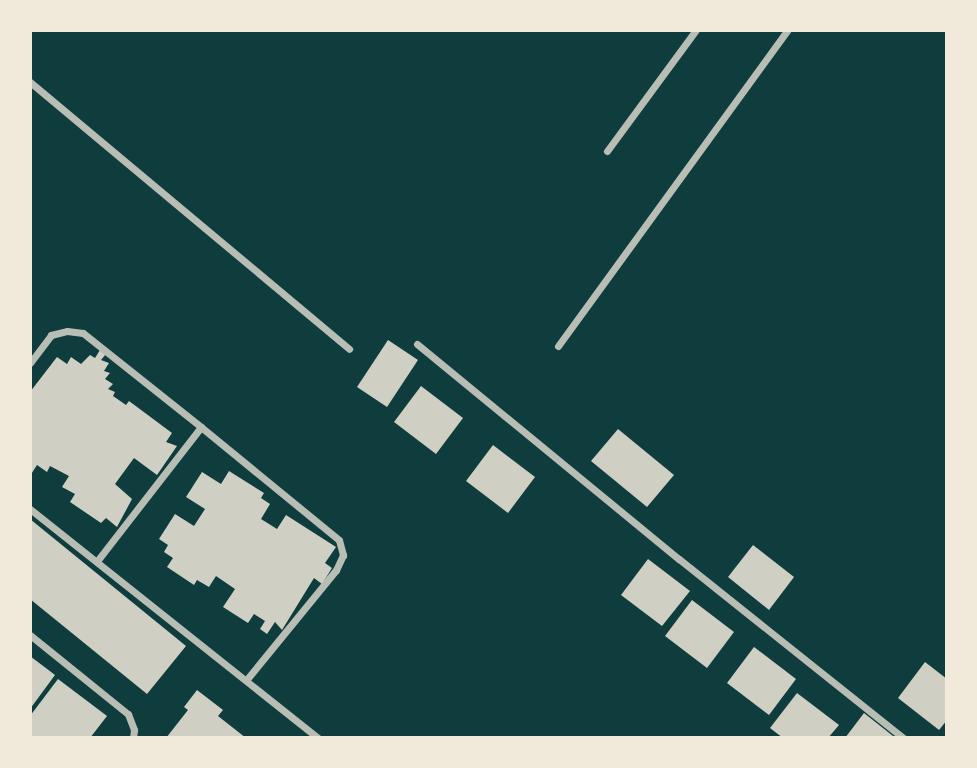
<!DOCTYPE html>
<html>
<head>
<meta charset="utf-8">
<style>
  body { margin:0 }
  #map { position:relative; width:977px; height:768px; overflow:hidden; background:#0f3d3e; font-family:Arial,sans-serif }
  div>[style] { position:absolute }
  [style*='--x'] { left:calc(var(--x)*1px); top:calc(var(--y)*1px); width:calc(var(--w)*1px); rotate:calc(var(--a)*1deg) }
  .building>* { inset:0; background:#cfcfc3 }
  .minor>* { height:7px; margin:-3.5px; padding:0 3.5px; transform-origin:3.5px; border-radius:3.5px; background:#b8beb3 }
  span { translate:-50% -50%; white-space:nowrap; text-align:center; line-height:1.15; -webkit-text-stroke:5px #f1e9da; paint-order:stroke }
  .frame { position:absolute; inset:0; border:32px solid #f1e9da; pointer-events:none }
</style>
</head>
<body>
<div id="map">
  <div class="building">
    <i style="clip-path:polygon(388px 340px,418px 360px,387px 407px,357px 387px)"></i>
    <i style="clip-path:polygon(100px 350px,106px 354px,101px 360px,109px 363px,104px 371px,110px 373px,105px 379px,113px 384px,108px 389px,115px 392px,113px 396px,126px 405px,129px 401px,172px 433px,166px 442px,177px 446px,157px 475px,134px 458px,115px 484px,132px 499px,117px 527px,106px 518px,101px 523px,70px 502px,75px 494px,62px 487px,69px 476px,50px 466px,47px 472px,37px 465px,30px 476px,30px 392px,57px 357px,67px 364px,71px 357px,81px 364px,90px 355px,95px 358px)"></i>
    <i style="clip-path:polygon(421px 386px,463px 418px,436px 454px,394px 422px)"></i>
    <i style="clip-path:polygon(618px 429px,674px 475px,647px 507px,591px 461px)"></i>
    <i style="clip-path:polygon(493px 445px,535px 477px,508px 513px,466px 481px)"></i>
    <i style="clip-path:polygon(229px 471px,264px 493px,261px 498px,270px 504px,261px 519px,277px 529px,286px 515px,336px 547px,325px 563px,332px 568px,322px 584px,314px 578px,282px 630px,275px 622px,267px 634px,260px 629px,265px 621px,254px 614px,248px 623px,223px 607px,235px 589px,216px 576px,209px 587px,197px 580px,194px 585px,167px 567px,173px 558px,164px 552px,168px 545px,159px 539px,175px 514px,194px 526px,205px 509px,186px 497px,202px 472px,221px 484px)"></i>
    <i style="clip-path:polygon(30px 519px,186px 646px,147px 694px,30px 599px)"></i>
    <i style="clip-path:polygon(753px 545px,794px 577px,769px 610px,728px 577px)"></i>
    <i style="clip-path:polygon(648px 559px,690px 591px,662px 626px,621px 595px)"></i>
    <i style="clip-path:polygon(692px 600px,734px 632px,707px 668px,665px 636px)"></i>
    <i style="clip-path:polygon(754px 647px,796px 679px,769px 715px,727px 683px)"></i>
    <i style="clip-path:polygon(30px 656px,55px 675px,30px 709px)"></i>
    <i style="clip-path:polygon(925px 662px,947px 679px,947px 720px,939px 730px,898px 698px)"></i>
    <i style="clip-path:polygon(58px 679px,107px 716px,90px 738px,30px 738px,30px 716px)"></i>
    <i style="clip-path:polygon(197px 690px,223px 710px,218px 716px,246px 738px,166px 738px,188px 710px,184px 707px)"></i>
    <i style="clip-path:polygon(797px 693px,839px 725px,828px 738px,783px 738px,770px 728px)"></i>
    <i style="clip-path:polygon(864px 713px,893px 736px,891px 738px,845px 738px)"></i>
  </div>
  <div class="minor">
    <i style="--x:30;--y:82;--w:416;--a:39.9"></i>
    <i style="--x:607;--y:151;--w:150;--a:-53.7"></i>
    <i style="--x:417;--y:344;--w:339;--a:39.4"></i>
    <i style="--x:679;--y:559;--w:287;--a:38.6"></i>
    <i style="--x:558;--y:346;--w:391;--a:-54"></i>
    <i style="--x:30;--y:363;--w:35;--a:-53"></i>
    <i style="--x:51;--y:335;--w:16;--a:-14"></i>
    <i style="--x:67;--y:331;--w:16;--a:7"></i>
    <i style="--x:83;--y:333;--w:151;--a:38.5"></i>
    <i style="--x:201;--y:427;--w:170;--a:127.8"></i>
    <i style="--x:201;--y:427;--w:178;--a:39.3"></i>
    <i style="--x:339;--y:540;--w:16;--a:75"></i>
    <i style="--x:343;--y:555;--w:17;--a:115"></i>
    <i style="--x:336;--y:570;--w:141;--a:129.2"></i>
    <i style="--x:30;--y:509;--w:368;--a:38.5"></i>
    <i style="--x:30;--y:635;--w:126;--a:38.9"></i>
    <i style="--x:128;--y:714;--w:17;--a:69"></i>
    <i style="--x:134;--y:730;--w:8;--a:97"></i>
  </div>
  <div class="frame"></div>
</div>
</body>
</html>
